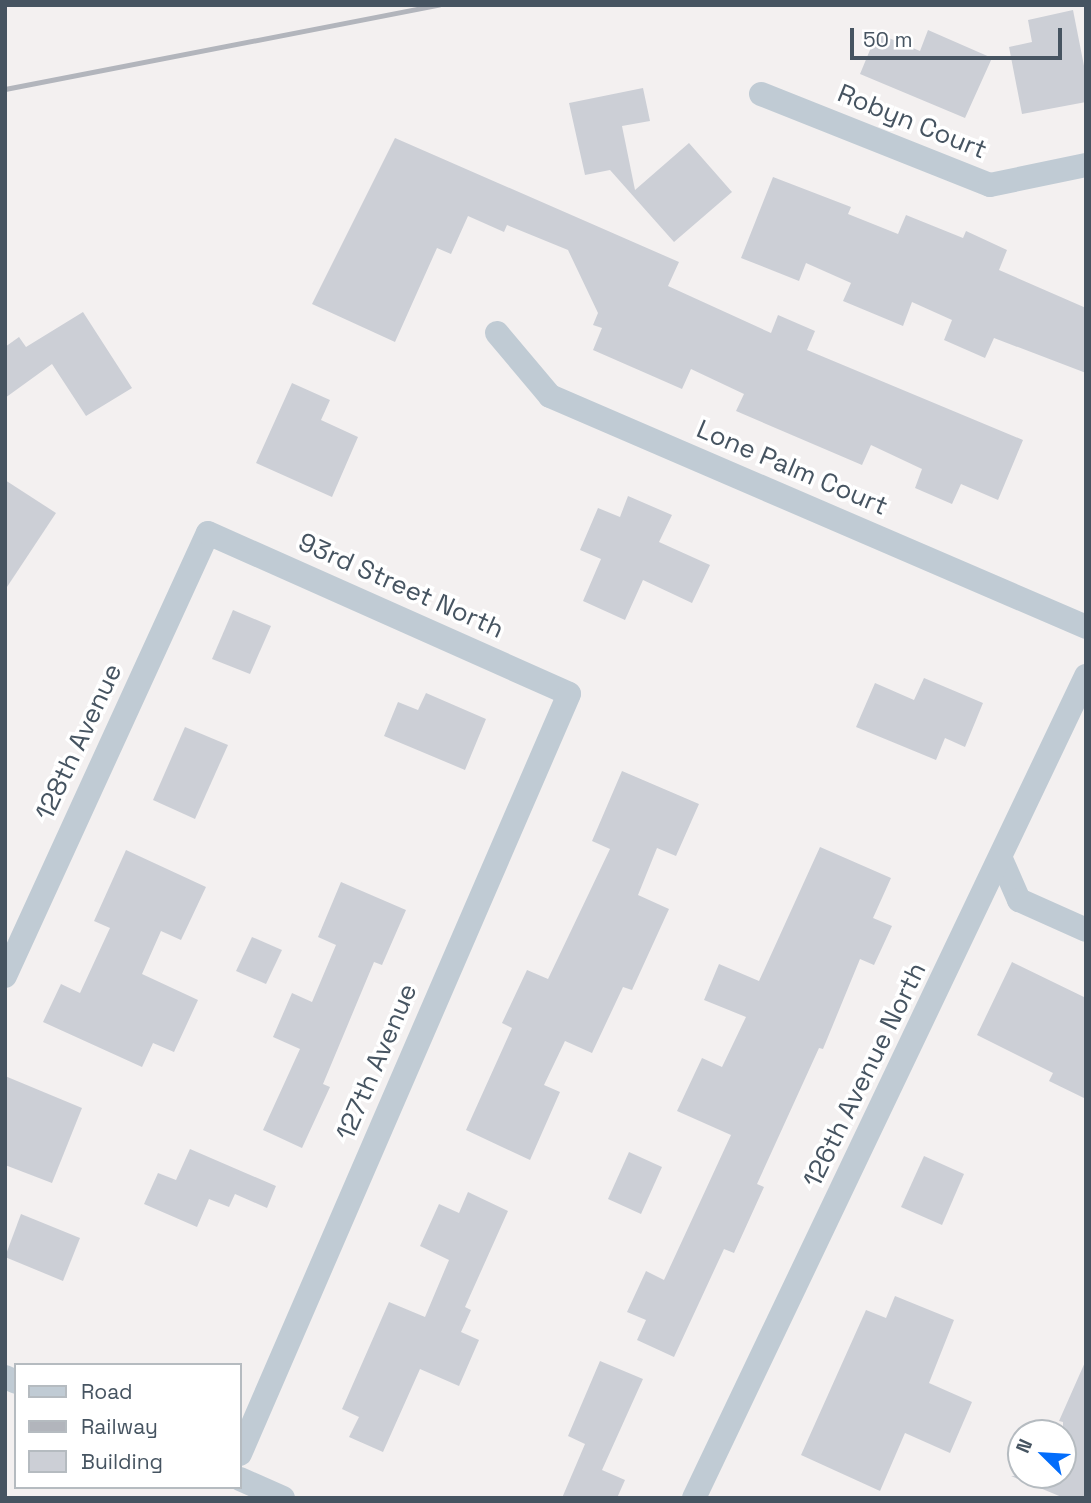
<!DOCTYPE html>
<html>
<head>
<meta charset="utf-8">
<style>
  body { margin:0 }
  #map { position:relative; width:1091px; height:1503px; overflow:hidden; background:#f3f0f0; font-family:"Space Grotesk",sans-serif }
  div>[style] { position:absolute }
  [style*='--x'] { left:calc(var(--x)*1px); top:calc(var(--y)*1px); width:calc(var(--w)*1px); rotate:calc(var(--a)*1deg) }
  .building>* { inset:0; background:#cccfd6 }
  .minor>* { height:24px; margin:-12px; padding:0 12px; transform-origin:12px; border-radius:12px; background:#c0cbd4 }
  .rail>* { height:5px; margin:-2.5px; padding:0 2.5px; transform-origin:2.5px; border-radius:2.5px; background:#b2b5bc }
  span { translate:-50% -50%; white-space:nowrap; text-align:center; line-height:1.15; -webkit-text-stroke:7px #fff; paint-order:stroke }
  .street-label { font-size:26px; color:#465461 }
  .frame { position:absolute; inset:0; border:7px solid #465461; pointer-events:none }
  .legend { position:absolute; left:14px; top:1363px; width:228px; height:126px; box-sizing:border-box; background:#fff; border:2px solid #b5bbc0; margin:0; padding:9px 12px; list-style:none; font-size:21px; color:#465461 }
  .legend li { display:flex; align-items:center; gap:14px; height:35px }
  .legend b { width:35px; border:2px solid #b5bbc0 }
  .north { position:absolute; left:1007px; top:1419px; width:70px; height:70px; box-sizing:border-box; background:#fff; border:2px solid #b5bbc0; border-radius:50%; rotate:294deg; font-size:19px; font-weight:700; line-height:28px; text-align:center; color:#465461 }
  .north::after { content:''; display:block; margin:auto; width:24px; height:32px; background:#036dfb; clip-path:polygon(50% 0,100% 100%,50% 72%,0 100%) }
  .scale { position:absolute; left:850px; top:28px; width:212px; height:32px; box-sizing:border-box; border:4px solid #465461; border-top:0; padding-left:9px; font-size:21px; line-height:24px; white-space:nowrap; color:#465461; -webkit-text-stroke:5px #fff; paint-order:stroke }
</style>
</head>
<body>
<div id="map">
  <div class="building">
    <i style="clip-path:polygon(1073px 10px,1086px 76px,1086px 102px,1022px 114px,1009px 47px,1032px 42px,1028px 20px)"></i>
    <i style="clip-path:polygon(928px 30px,992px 58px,965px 118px,860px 74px,877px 33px,920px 51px)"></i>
    <i style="clip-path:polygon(643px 88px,650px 121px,622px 126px,635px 190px,689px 143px,732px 192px,674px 242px,610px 170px,585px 175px,569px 103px)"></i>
    <i style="clip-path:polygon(395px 138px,679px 262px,668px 286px,771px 333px,778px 315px,815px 331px,807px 350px,1023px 440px,998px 500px,961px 484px,952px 504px,915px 488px,922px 469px,871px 445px,862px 465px,736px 411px,744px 394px,691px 369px,682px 389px,593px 350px,602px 328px,593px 325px,598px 313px,568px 250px,507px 225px,504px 232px,468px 216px,451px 254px,437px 248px,395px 342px,312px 304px)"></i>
    <i style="clip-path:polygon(773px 177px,851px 207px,848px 214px,898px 234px,906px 215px,963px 238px,966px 231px,1007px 250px,999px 270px,1086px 308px,1086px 373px,994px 338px,985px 358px,944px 340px,952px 320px,912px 302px,903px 326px,843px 301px,851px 283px,806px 263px,799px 281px,741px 258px)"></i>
    <i style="clip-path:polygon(83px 312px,132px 388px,86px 416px,52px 364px,5px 398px,5px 347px,19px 337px,26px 347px)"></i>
    <i style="clip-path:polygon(292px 383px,330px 400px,321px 420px,358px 437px,332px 497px,256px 463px)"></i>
    <i style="clip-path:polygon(5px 480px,56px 513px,5px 590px)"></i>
    <i style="clip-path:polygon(628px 496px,672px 515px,659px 542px,710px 565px,692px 603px,643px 580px,625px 620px,583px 601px,601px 559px,580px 550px,598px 508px,620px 517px)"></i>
    <i style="clip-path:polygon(233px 610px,271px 626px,250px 674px,212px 659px)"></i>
    <i style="clip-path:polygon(924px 678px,983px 703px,965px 747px,945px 738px,936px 760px,856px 727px,875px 683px,914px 700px)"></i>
    <i style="clip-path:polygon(426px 693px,486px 719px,465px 770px,384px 736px,398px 702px,418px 710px)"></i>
    <i style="clip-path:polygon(185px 727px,228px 745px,195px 819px,153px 800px)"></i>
    <i style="clip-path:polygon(622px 771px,699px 804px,676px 856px,657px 848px,638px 895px,669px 909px,632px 990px,623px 987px,592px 1053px,565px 1041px,544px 1085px,560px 1092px,530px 1160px,466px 1130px,512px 1028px,502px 1023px,527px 970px,548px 979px,610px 849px,592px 841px)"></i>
    <i style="clip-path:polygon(820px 847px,891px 878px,873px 918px,892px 926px,874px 965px,860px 959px,823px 1049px,819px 1048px,757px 1184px,764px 1187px,734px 1253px,724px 1249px,674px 1357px,637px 1340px,646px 1320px,627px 1312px,646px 1271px,664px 1280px,731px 1135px,677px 1111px,702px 1058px,722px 1067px,746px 1017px,704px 1000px,719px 964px,759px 981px)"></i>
    <i style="clip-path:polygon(126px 850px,206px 887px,181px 940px,161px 931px,142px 974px,198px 1000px,174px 1052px,153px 1043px,142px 1067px,43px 1022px,61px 984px,80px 993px,110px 928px,94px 921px)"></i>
    <i style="clip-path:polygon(341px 882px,406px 910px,382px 965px,374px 962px,323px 1084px,330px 1087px,302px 1148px,263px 1130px,300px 1049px,273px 1037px,292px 993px,312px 1002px,336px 945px,318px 937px)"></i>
    <i style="clip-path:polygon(252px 937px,282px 950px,266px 984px,236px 971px)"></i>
    <i style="clip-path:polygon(1012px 962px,1086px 998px,1086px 1099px,1049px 1081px,1053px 1073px,977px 1035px)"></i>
    <i style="clip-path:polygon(5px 1076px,82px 1108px,52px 1183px,5px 1165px)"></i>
    <i style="clip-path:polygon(190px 1149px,276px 1186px,267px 1208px,235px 1194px,229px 1207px,209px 1199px,197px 1227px,144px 1204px,158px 1173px,176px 1180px)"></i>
    <i style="clip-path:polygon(629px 1152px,662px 1167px,641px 1214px,608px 1199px)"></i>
    <i style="clip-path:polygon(924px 1156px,964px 1174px,942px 1225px,901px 1207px)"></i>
    <i style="clip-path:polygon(468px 1192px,508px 1211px,465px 1307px,471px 1310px,461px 1332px,479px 1340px,459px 1386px,420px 1369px,383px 1452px,349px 1437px,359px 1417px,342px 1409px,389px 1302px,425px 1317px,449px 1260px,420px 1246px,439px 1204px,459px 1213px)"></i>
    <i style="clip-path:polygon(21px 1214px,80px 1238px,63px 1281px,5px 1257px)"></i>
    <i style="clip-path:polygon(895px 1296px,954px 1320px,929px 1383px,972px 1402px,950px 1453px,905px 1433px,880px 1491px,801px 1455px,866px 1310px,886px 1318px)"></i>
    <i style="clip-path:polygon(1086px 1360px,1086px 1498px,1064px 1498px,1011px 1476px,1063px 1475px,1063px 1422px,1059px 1421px)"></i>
    <i style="clip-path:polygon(600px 1361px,643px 1379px,602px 1470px,625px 1480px,617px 1498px,562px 1498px,585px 1444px,568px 1436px)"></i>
  </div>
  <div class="minor">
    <i style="--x:761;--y:94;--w:246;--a:21.7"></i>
    <i style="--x:990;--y:185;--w:98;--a:-11.8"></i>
    <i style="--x:497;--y:333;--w:82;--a:49.9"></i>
    <i style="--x:550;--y:396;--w:584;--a:23.31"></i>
    <i style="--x:1001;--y:859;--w:45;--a:66.3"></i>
    <i style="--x:1019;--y:900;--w:73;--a:24.1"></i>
    <i style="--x:5;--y:976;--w:487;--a:-65.4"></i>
    <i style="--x:208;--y:533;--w:395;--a:24"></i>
    <i style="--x:569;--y:694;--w:828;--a:113.41"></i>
    <i style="--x:5;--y:1377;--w:12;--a:24"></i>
    <i style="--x:240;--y:1479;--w:47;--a:23.8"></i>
    <i style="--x:694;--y:1498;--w:911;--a:-64.5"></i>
  </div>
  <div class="rail">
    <i style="--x:5;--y:89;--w:442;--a:-11"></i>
  </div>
  <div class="street-label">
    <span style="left:912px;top:122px;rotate:22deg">Robyn Court</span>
    <span style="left:792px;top:468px;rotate:23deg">Lone Palm Court</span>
    <span style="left:401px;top:586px;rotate:24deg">93rd Street North</span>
    <span style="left:79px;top:742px;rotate:-65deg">128th Avenue</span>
    <span style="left:377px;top:1062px;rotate:-67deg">127th Avenue</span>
    <span style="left:865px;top:1075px;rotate:-64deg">126th Avenue North</span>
  </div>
  <div class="frame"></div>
  <ul class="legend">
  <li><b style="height:9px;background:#c0cbd4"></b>Road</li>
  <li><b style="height:9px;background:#b2b5bc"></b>Railway</li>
  <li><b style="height:19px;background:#cccfd6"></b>Building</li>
  </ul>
  <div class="north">N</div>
  <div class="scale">50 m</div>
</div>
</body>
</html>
